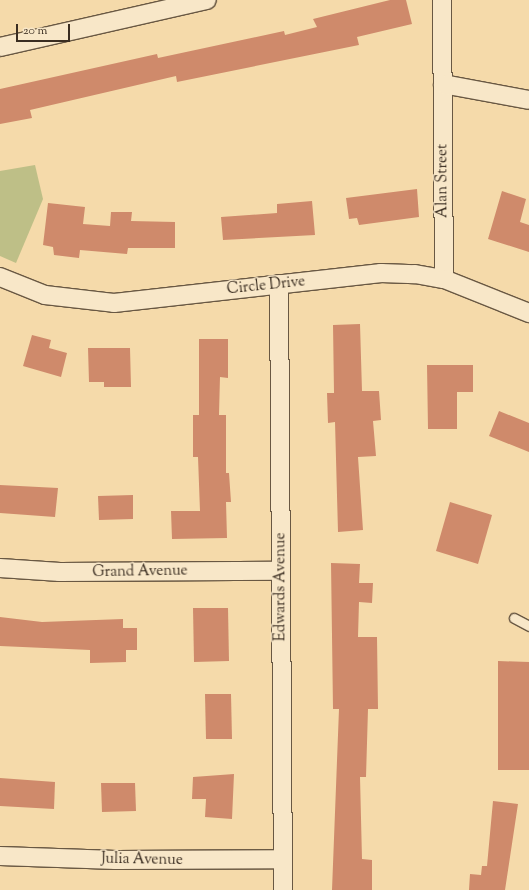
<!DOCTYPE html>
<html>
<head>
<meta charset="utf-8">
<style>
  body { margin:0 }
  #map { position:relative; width:529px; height:890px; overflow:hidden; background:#f5daaa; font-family:"Sorts Mill Goudy",serif }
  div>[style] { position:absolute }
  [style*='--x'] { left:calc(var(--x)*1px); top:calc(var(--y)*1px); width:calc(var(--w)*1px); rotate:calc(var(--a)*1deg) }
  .green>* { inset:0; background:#bebf87 }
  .building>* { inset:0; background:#cf8a6b }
  .roads { filter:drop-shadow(1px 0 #695843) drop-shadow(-1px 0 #695843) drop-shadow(0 1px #695843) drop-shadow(0 -1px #695843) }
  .service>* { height:9px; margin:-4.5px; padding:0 4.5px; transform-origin:4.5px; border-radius:4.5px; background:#f8e7c8 }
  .minor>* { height:18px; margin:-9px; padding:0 9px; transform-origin:9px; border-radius:9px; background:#f8e7c8 }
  span { translate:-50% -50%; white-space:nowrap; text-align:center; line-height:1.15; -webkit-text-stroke:3px #f8e7c8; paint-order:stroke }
  .street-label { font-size:15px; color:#3a2d21 }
  .scale { position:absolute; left:16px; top:24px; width:54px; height:18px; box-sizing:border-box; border:2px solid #3a2d21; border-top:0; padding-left:5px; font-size:12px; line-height:14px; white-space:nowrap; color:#3a2d21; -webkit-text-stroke:3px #f8e7c8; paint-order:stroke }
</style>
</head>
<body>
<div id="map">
  <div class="green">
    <i style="clip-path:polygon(35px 165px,43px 199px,16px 263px,0 256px,0 171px)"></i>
  </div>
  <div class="building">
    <i style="clip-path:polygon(390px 0,406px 0,412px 24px,357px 37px,359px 45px,177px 82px,176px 76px,30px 110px,32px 118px,0 124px,0 89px,157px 54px,158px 58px,284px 31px,285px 35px,317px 27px,313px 19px)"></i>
    <i style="clip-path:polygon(417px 189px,419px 217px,359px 225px,357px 218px,349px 219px,346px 198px)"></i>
    <i style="clip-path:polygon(502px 191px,526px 199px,520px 222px,529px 225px,529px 252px,488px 239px)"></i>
    <i style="clip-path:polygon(312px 201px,315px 235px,223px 240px,221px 217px,277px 213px,277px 204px)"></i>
    <i style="clip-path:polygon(48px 203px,85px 207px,83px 224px,110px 226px,111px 212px,132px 212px,131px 221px,175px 222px,175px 248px,128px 248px,127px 254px,80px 250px,79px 258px,54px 255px,53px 247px,43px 245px)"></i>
    <i style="clip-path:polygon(360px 324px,362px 391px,379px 391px,381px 420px,373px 421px,376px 456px,358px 457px,363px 530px,338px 532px,335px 422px,328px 423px,327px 393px,334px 393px,333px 325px)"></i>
    <i style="clip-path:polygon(32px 335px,51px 340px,49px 348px,67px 353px,61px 377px,23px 366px)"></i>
    <i style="clip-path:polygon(199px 339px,228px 339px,228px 378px,220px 377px,219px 415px,226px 415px,226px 473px,229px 473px,231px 502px,226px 502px,227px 538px,172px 539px,171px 511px,200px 511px,198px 457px,193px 457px,193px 415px,199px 415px)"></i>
    <i style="clip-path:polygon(88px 348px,130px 348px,131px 387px,104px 387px,104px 382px,89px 382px)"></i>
    <i style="clip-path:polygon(427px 365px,473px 365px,473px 392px,457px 392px,457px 429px,428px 429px)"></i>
    <i style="clip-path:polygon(499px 411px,529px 423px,529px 452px,489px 436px)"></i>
    <i style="clip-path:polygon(0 485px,58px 488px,55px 517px,0 513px)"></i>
    <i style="clip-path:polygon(133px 495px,133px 519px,99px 520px,98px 496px)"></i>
    <i style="clip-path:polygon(450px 502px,492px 515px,478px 564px,436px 551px)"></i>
    <i style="clip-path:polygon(331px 563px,360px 564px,359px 583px,373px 583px,372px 603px,359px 602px,358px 637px,377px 637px,378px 709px,368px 709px,366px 777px,360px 777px,362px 859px,372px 860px,372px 890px,332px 890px,339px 709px,333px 709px)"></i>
    <i style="clip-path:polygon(193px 608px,228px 608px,229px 661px,194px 662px)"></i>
    <i style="clip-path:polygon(0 617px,42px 622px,123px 619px,123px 628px,137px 628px,137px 650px,126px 650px,126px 662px,90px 663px,90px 650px,0 646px)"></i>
    <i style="clip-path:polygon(498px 661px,529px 662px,529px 770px,498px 770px)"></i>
    <i style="clip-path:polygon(205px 694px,231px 694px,232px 739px,206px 739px)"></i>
    <i style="clip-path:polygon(234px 774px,232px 819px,205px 817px,206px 799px,192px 799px,193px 777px)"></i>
    <i style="clip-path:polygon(0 778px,55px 782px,54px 809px,0 806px)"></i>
    <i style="clip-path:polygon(101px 783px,135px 783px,136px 811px,102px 812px)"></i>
    <i style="clip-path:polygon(493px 801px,518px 804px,505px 890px,469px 890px,470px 874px,481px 875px,482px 866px,487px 866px)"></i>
  </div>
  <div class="roads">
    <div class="service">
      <i style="--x:514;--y:618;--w:17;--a:28"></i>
    </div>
    <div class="minor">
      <i style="--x:442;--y:0;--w:279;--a:89.6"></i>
      <i style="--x:0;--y:47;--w:212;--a:-12.8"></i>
      <i style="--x:443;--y:84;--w:87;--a:10.5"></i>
      <i style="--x:0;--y:277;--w:48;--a:21.8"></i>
      <i style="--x:45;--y:295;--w:69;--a:6.6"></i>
      <i style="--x:114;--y:303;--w:269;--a:-6.4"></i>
      <i style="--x:381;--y:273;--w:34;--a:2"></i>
      <i style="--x:415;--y:274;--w:29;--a:10"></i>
      <i style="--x:444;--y:279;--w:92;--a:21.8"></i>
      <i style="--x:279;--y:284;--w:606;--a:89.62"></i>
      <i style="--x:0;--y:568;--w:60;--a:3.8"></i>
      <i style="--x:60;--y:572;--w:221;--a:-0.3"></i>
      <i style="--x:0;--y:856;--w:116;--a:2"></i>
      <i style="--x:116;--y:860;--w:167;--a:-0.3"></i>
    </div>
  </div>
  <div class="street-label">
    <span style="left:443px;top:181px;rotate:-90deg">Alan Street</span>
    <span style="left:266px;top:286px;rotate:-6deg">Circle Drive</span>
    <span style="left:140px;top:572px;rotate:-1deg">Grand Avenue</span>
    <span style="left:281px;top:587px;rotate:-90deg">Edwards Avenue</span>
    <span style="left:142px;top:860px;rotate:1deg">Julia Avenue</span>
  </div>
  <div class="scale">20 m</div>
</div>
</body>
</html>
